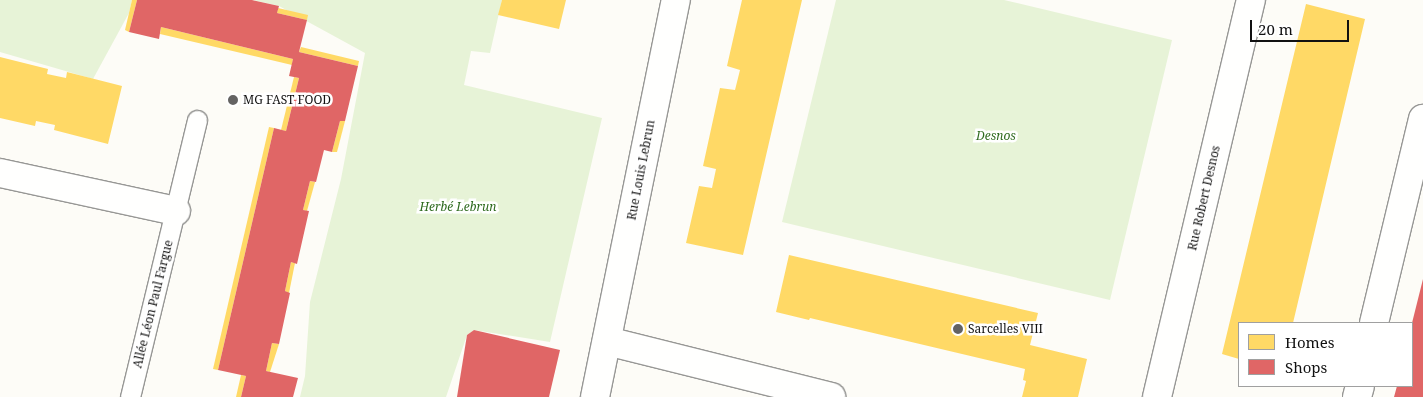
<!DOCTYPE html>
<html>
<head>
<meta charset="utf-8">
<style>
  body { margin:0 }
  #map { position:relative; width:1423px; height:397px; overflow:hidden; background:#fdfcf7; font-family:"Noto Serif",serif }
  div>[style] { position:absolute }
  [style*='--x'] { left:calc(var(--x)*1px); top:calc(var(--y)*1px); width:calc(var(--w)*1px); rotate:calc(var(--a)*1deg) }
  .green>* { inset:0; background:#e7f3d7 }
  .homes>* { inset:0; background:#ffd966 }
  .shops>* { inset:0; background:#e06666 }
  .roads { filter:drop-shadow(1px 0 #979795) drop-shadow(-1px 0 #979795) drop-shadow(0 1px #979795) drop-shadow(0 -1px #979795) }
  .service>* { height:19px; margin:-9.5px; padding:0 9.5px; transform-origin:9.5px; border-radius:9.5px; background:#fffffe }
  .minor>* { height:28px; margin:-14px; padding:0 14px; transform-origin:14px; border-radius:14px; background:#fffffe }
  .dots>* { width:14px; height:14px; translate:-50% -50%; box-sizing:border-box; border:2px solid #fff; border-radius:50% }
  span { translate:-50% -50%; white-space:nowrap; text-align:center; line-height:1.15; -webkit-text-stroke:5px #fff; paint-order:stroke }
  .poi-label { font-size:12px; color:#111 }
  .left { translate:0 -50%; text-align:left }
  .park-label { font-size:12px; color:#2f6b1f; font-style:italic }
  .street-label { font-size:12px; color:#111 }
  .legend { position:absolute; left:1238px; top:322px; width:175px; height:65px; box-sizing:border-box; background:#fff; border:1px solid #a0a0a0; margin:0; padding:6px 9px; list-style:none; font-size:15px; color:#111 }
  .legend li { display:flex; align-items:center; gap:10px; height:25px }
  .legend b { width:25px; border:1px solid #a0a0a0 }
  .scale { position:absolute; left:1250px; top:20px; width:99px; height:22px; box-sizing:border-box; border:2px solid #111; border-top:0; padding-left:6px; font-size:15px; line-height:18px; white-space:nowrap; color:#111; -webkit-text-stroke:4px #fff; paint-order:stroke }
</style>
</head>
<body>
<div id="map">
  <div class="green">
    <i style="clip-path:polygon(0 0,132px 0,129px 13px,93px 79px,0 52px)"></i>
    <i style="clip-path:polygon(253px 0,502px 0,490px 53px,471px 51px,464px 85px,602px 118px,550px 342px,474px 330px,467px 335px,446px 397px,300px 397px,305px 376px,310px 302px,341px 179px,365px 53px,279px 6px)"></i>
    <i style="clip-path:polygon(836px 0,1004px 0,1172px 40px,1110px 300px,782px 222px)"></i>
  </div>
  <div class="homes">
    <i style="clip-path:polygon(132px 0,137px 0,129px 32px,125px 30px)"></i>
    <i style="clip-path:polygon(502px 0,566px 0,559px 29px,498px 15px)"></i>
    <i style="clip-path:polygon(742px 0,802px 0,743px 255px,686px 243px,699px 186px,712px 188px,716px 169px,703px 166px,720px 88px,735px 90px,740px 70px,727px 66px)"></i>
    <i style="clip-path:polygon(1306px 4px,1365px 19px,1293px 323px,1239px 323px,1239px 359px,1222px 354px)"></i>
    <i style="clip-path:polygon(278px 8px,308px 15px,307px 20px,277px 13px)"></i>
    <i style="clip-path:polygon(161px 27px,293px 59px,292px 65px,160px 34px)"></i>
    <i style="clip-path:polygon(301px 47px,359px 61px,358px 66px,299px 52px)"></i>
    <i style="clip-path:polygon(0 57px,48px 69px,47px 74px,66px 78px,67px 72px,122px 86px,108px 144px,54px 130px,55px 125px,36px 121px,35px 126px,0 118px)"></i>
    <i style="clip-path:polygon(294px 77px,299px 78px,286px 131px,281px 130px)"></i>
    <i style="clip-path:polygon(340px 121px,345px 121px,337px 152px,332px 152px)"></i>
    <i style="clip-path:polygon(269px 127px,274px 128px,218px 370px,213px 369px)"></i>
    <i style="clip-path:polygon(310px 181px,315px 182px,307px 211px,303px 210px)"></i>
    <i style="clip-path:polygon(789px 255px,1038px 313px,1030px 345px,1087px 359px,1078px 397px,1022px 397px,1026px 381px,1023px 380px,1025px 369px,810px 318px,809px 320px,776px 312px)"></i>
    <i style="clip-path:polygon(291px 262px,295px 263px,289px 293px,285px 291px)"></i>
    <i style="clip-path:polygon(272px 343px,279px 344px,270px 372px,266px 371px)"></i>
    <i style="clip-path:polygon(241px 375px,246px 376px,241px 397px,236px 397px)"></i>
  </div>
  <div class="shops">
    <i style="clip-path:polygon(137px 0,252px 0,279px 6px,277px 13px,307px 20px,299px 52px,358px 66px,345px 121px,340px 121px,332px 152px,324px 150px,316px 182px,310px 181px,303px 210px,309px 211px,297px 264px,291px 262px,285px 291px,290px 293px,279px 344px,272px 343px,266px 371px,298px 378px,293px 397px,241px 397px,246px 376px,218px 370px,274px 128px,286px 131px,299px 78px,289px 76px,293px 59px,161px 27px,159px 39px,129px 32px)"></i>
    <i style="clip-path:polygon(1423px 279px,1423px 397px,1394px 397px,1397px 386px,1412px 386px,1412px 323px)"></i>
    <i style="clip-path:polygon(474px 330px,560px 350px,549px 397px,457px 397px,467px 335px)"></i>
  </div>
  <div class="roads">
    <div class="service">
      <i style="--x:130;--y:397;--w:285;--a:-76.4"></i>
    </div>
    <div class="minor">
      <i style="--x:0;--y:173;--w:180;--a:12.2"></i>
      <i style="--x:1374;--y:323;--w:210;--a:-76.5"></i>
      <i style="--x:607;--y:341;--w:231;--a:14"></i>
      <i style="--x:595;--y:397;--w:405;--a:-78.5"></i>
      <i style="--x:1157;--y:397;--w:408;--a:-76.7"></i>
      <i style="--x:1357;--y:397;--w:11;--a:-75"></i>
    </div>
  </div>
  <div class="dots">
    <i style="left:233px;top:100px;background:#646362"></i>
    <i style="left:958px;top:329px;background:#646362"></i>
  </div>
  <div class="poi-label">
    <span class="left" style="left:243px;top:100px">MG FAST FOOD</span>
    <span class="left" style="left:968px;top:329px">Sarcelles VIII</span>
  </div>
  <div class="park-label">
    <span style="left:996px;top:136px">Desnos</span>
    <span style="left:458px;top:207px">Herbé Lebrun</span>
  </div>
  <div class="street-label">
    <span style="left:641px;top:170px;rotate:-79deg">Rue Louis Lebrun</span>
    <span style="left:1204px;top:198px;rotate:-77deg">Rue Robert Desnos</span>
    <span style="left:153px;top:304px;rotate:-76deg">Allée Léon Paul Fargue</span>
  </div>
  <ul class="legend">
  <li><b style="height:14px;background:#ffd966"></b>Homes</li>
  <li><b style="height:14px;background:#e06666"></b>Shops</li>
  </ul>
  <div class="scale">20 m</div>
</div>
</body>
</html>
